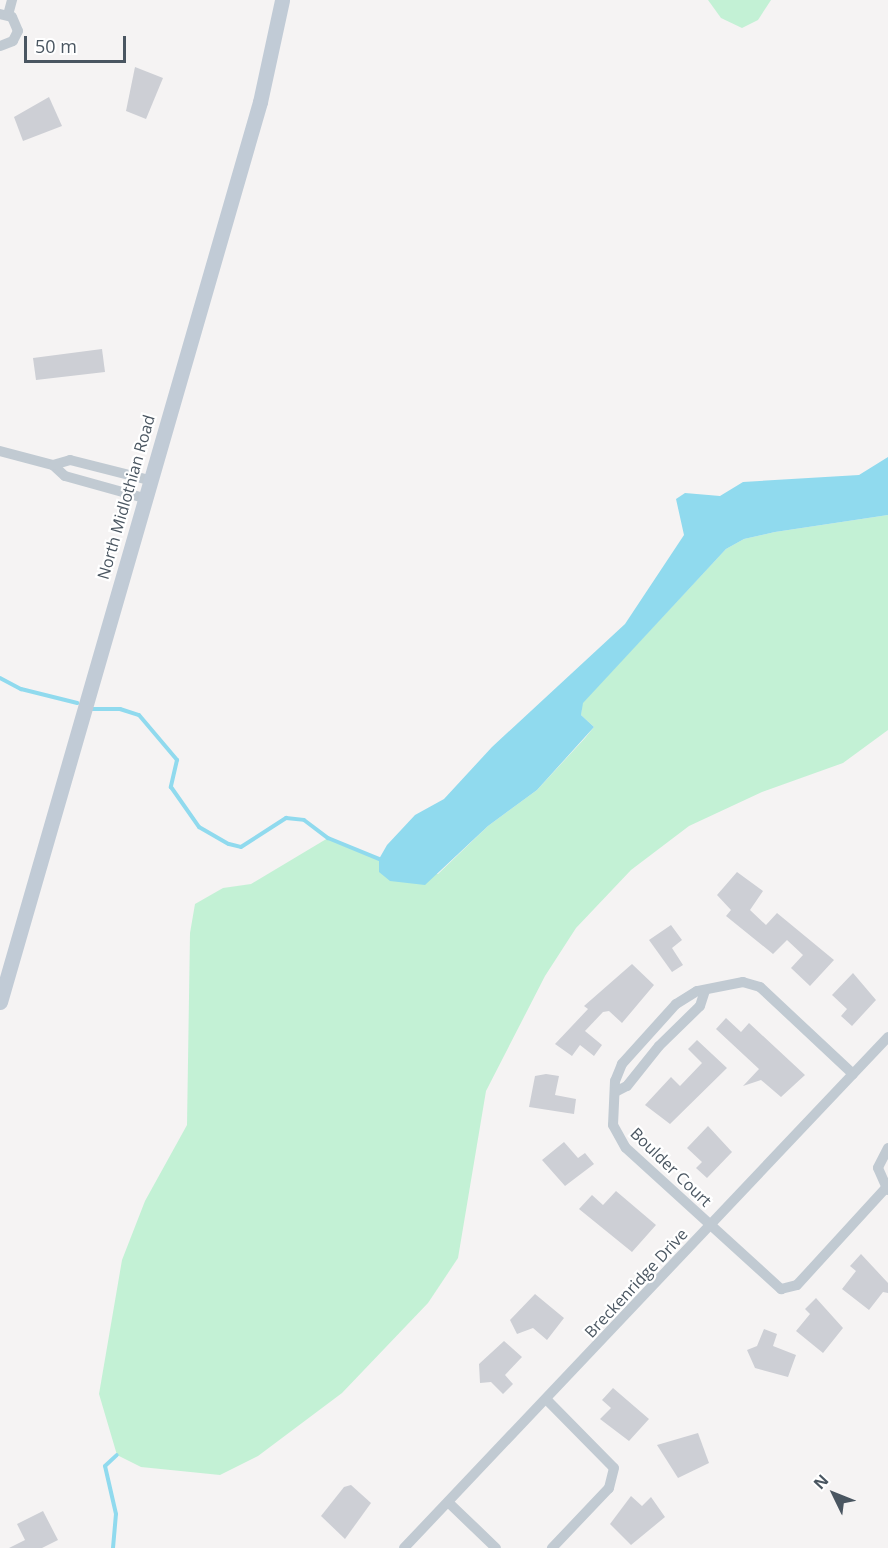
<!DOCTYPE html>
<html>
<head>
<meta charset="utf-8">
<style>
  body { margin:0 }
  #map { position:relative; width:888px; height:1548px; overflow:hidden; background:#f5f3f3; font-family:"Open Sans",sans-serif }
  div>[style] { position:absolute }
  [style*='--x'] { left:calc(var(--x)*1px); top:calc(var(--y)*1px); width:calc(var(--w)*1px); rotate:calc(var(--a)*1deg) }
  .green>* { inset:0; background:#c3f1d5 }
  .water>* { inset:0; background:#90daee }
  .stream>* { height:4px; margin:-2px; padding:0 2px; transform-origin:2px; border-radius:2px; background:#90daee }
  .building>* { inset:0; background:#cdcfd5 }
  .minor>* { height:10px; margin:-5px; padding:0 5px; transform-origin:5px; border-radius:5px; background:#c1cad2 }
  .secondary>* { height:15px; margin:-7.5px; padding:0 7.5px; transform-origin:7.5px; border-radius:7.5px; background:#c1cbd6 }
  span { translate:-50% -50%; white-space:nowrap; text-align:center; line-height:1.15; -webkit-text-stroke:4.5px #fff; paint-order:stroke }
  .street-label { font-size:16px; color:#4a5661 }
  .north { position:absolute; left:804px; top:1464px; width:60px; height:60px; -webkit-text-stroke:4px #fff; paint-order:stroke; rotate:313deg; font-size:16px; font-weight:700; line-height:24px; text-align:center; color:#4a5661 }
  .north::after { content:''; display:block; margin:auto; width:21px; height:27px; background:#4a5661; clip-path:polygon(50% 0,100% 100%,50% 72%,0 100%) }
  .scale { position:absolute; left:24px; top:36px; width:102px; height:27px; box-sizing:border-box; border:3px solid #4a5661; border-top:0; padding-left:8px; font-size:18px; line-height:21px; white-space:nowrap; color:#4a5661; -webkit-text-stroke:4px #fff; paint-order:stroke }
</style>
</head>
<body>
<div id="map">
  <div class="green">
    <i style="clip-path:polygon(708px 0,771px 0,758px 20px,742px 28px,721px 18px)"></i>
    <i style="clip-path:polygon(888px 515px,888px 730px,843px 763px,762px 792px,689px 826px,631px 870px,576px 928px,545px 976px,486px 1091px,458px 1258px,428px 1303px,342px 1393px,258px 1456px,220px 1475px,141px 1467px,117px 1455px,99px 1394px,122px 1260px,145px 1201px,187px 1125px,190px 933px,195px 904px,223px 888px,251px 884px,328px 838px,379px 859px,379px 872px,438px 874px,488px 826px,537px 790px,585px 738px,594px 727px,581px 715px,582px 703px,726px 549px,744px 539px,775px 532px)"></i>
  </div>
  <div class="water">
    <i style="clip-path:polygon(888px 457px,888px 515px,775px 532px,744px 539px,726px 549px,583px 703px,581px 715px,594px 727px,537px 790px,488px 826px,425px 885px,390px 881px,379px 872px,379px 859px,387px 845px,415px 815px,444px 799px,492px 747px,625px 624px,684px 535px,676px 499px,685px 493px,720px 496px,743px 482px,859px 475px)"></i>
  </div>
  <div class="stream">
    <i style="--x:0;--y:678;--w:24;--a:28"></i>
    <i style="--x:21;--y:689;--w:58;--a:14"></i>
    <i style="--x:91;--y:709;--w:29;--a:0"></i>
    <i style="--x:120;--y:709;--w:20;--a:18"></i>
    <i style="--x:139;--y:715;--w:59;--a:49.8"></i>
    <i style="--x:177;--y:760;--w:28;--a:103"></i>
    <i style="--x:171;--y:787;--w:49;--a:55"></i>
    <i style="--x:199;--y:827;--w:34;--a:30"></i>
    <i style="--x:229;--y:844;--w:12;--a:14"></i>
    <i style="--x:241;--y:847;--w:54;--a:-32.8"></i>
    <i style="--x:286;--y:818;--w:18;--a:6"></i>
    <i style="--x:304;--y:820;--w:30;--a:37"></i>
    <i style="--x:328;--y:838;--w:55;--a:22.4"></i>
    <i style="--x:113;--y:1548;--w:34;--a:-85"></i>
    <i style="--x:116;--y:1514;--w:49;--a:-102.9"></i>
    <i style="--x:105;--y:1466;--w:16;--a:-43"></i>
  </div>
  <div class="building">
    <i style="clip-path:polygon(135px 67px,163px 78px,146px 119px,126px 111px)"></i>
    <i style="clip-path:polygon(49px 97px,62px 126px,23px 141px,14px 117px)"></i>
    <i style="clip-path:polygon(102px 349px,105px 372px,36px 380px,33px 358px)"></i>
    <i style="clip-path:polygon(737px 872px,763px 891px,750px 910px,766px 925px,777px 913px,834px 960px,810px 986px,791px 968px,803px 955px,787px 940px,773px 954px,726px 916px,731px 910px,717px 895px)"></i>
    <i style="clip-path:polygon(671px 925px,682px 940px,672px 948px,683px 965px,672px 972px,649px 940px)"></i>
    <i style="clip-path:polygon(632px 964px,654px 985px,622px 1023px,609px 1011px,603px 1012px,585px 1031px,602px 1045px,594px 1056px,580px 1045px,572px 1056px,555px 1044px,588px 1009px,584px 1006px)"></i>
    <i style="clip-path:polygon(853px 973px,876px 1000px,852px 1026px,841px 1016px,847px 1009px,832px 995px)"></i>
    <i style="clip-path:polygon(726px 1018px,741px 1032px,749px 1023px,805px 1075px,781px 1097px,761px 1080px,743px 1086px,759px 1069px,716px 1029px)"></i>
    <i style="clip-path:polygon(697px 1040px,727px 1068px,670px 1124px,645px 1105px,671px 1077px,680px 1086px,702px 1063px,688px 1049px)"></i>
    <i style="clip-path:polygon(546px 1074px,559px 1076px,555px 1095px,576px 1099px,574px 1114px,529px 1107px,535px 1076px)"></i>
    <i style="clip-path:polygon(708px 1126px,732px 1152px,707px 1178px,696px 1168px,702px 1162px,687px 1148px)"></i>
    <i style="clip-path:polygon(564px 1142px,578px 1158px,585px 1153px,594px 1164px,565px 1186px,542px 1160px)"></i>
    <i style="clip-path:polygon(616px 1191px,656px 1225px,632px 1252px,579px 1209px,592px 1195px,603px 1205px)"></i>
    <i style="clip-path:polygon(861px 1254px,888px 1283px,888px 1293px,883px 1292px,869px 1310px,842px 1289px,856px 1271px,850px 1266px)"></i>
    <i style="clip-path:polygon(535px 1294px,564px 1318px,547px 1340px,533px 1328px,517px 1334px,510px 1320px)"></i>
    <i style="clip-path:polygon(816px 1298px,843px 1328px,823px 1353px,796px 1331px,810px 1314px,805px 1309px)"></i>
    <i style="clip-path:polygon(764px 1329px,777px 1334px,773px 1346px,796px 1355px,788px 1377px,755px 1368px,747px 1350px,757px 1346px)"></i>
    <i style="clip-path:polygon(504px 1341px,522px 1357px,505px 1375px,513px 1384px,503px 1394px,491px 1382px,480px 1383px,479px 1364px)"></i>
    <i style="clip-path:polygon(613px 1388px,649px 1419px,629px 1441px,600px 1419px,611px 1408px,602px 1400px)"></i>
    <i style="clip-path:polygon(698px 1433px,709px 1463px,678px 1478px,657px 1445px)"></i>
    <i style="clip-path:polygon(351px 1485px,371px 1503px,345px 1539px,321px 1516px,344px 1487px)"></i>
    <i style="clip-path:polygon(631px 1496px,642px 1506px,651px 1497px,665px 1517px,631px 1545px,610px 1524px)"></i>
    <i style="clip-path:polygon(43px 1511px,58px 1540px,42px 1548px,9px 1548px,25px 1540px,17px 1524px)"></i>
  </div>
  <div class="minor">
    <i style="--x:0;--y:14;--w:12;--a:14"></i>
    <i style="--x:12;--y:17;--w:15;--a:67"></i>
    <i style="--x:18;--y:31;--w:11;--a:117"></i>
    <i style="--x:13;--y:41;--w:14;--a:159"></i>
    <i style="--x:8;--y:15;--w:16;--a:-75"></i>
    <i style="--x:0;--y:451;--w:55;--a:14.8"></i>
    <i style="--x:53;--y:465;--w:16;--a:43"></i>
    <i style="--x:65;--y:476;--w:82;--a:15.6"></i>
    <i style="--x:53;--y:465;--w:18;--a:-16"></i>
    <i style="--x:70;--y:460;--w:81;--a:14.2"></i>
    <i style="--x:853;--y:1074;--w:127;--a:-136.9"></i>
    <i style="--x:760;--y:987;--w:18;--a:-164"></i>
    <i style="--x:743;--y:982;--w:47;--a:168.9"></i>
    <i style="--x:697;--y:991;--w:25;--a:148"></i>
    <i style="--x:676;--y:1004;--w:81;--a:132"></i>
    <i style="--x:622;--y:1064;--w:18;--a:112"></i>
    <i style="--x:615;--y:1081;--w:44;--a:92.6"></i>
    <i style="--x:613;--y:1125;--w:26;--a:61"></i>
    <i style="--x:626;--y:1148;--w:210;--a:42.3"></i>
    <i style="--x:781;--y:1289;--w:16;--a:-14"></i>
    <i style="--x:797;--y:1285;--w:132;--a:-47.5"></i>
    <i style="--x:615;--y:1092;--w:13;--a:-27"></i>
    <i style="--x:627;--y:1086;--w:51;--a:-51.3"></i>
    <i style="--x:659;--y:1046;--w:57;--a:-44.3"></i>
    <i style="--x:700;--y:1006;--w:16;--a:-72"></i>
    <i style="--x:888;--y:1148;--w:22;--a:117"></i>
    <i style="--x:878;--y:1168;--w:24;--a:66"></i>
    <i style="--x:547;--y:1400;--w:95;--a:45.4"></i>
    <i style="--x:614;--y:1468;--w:21;--a:104"></i>
    <i style="--x:609;--y:1488;--w:83;--a:133.5"></i>
    <i style="--x:449;--y:1503;--w:65;--a:43.8"></i>
    <i style="--x:404;--y:1548;--w:704;--a:-46.55"></i>
  </div>
  <div class="secondary">
    <i style="--x:0;--y:1002;--w:937;--a:-73.89"></i>
    <i style="--x:260;--y:102;--w:104;--a:-77.8"></i>
  </div>
  <div class="street-label">
    <span style="left:126px;top:497px;rotate:-74deg">North Midlothian Road</span>
    <span style="left:671px;top:1167px;rotate:44deg">Boulder Court</span>
    <span style="left:636px;top:1283px;rotate:-47deg">Breckenridge Drive</span>
  </div>
  <div class="north">N</div>
  <div class="scale">50 m</div>
</div>
</body>
</html>
